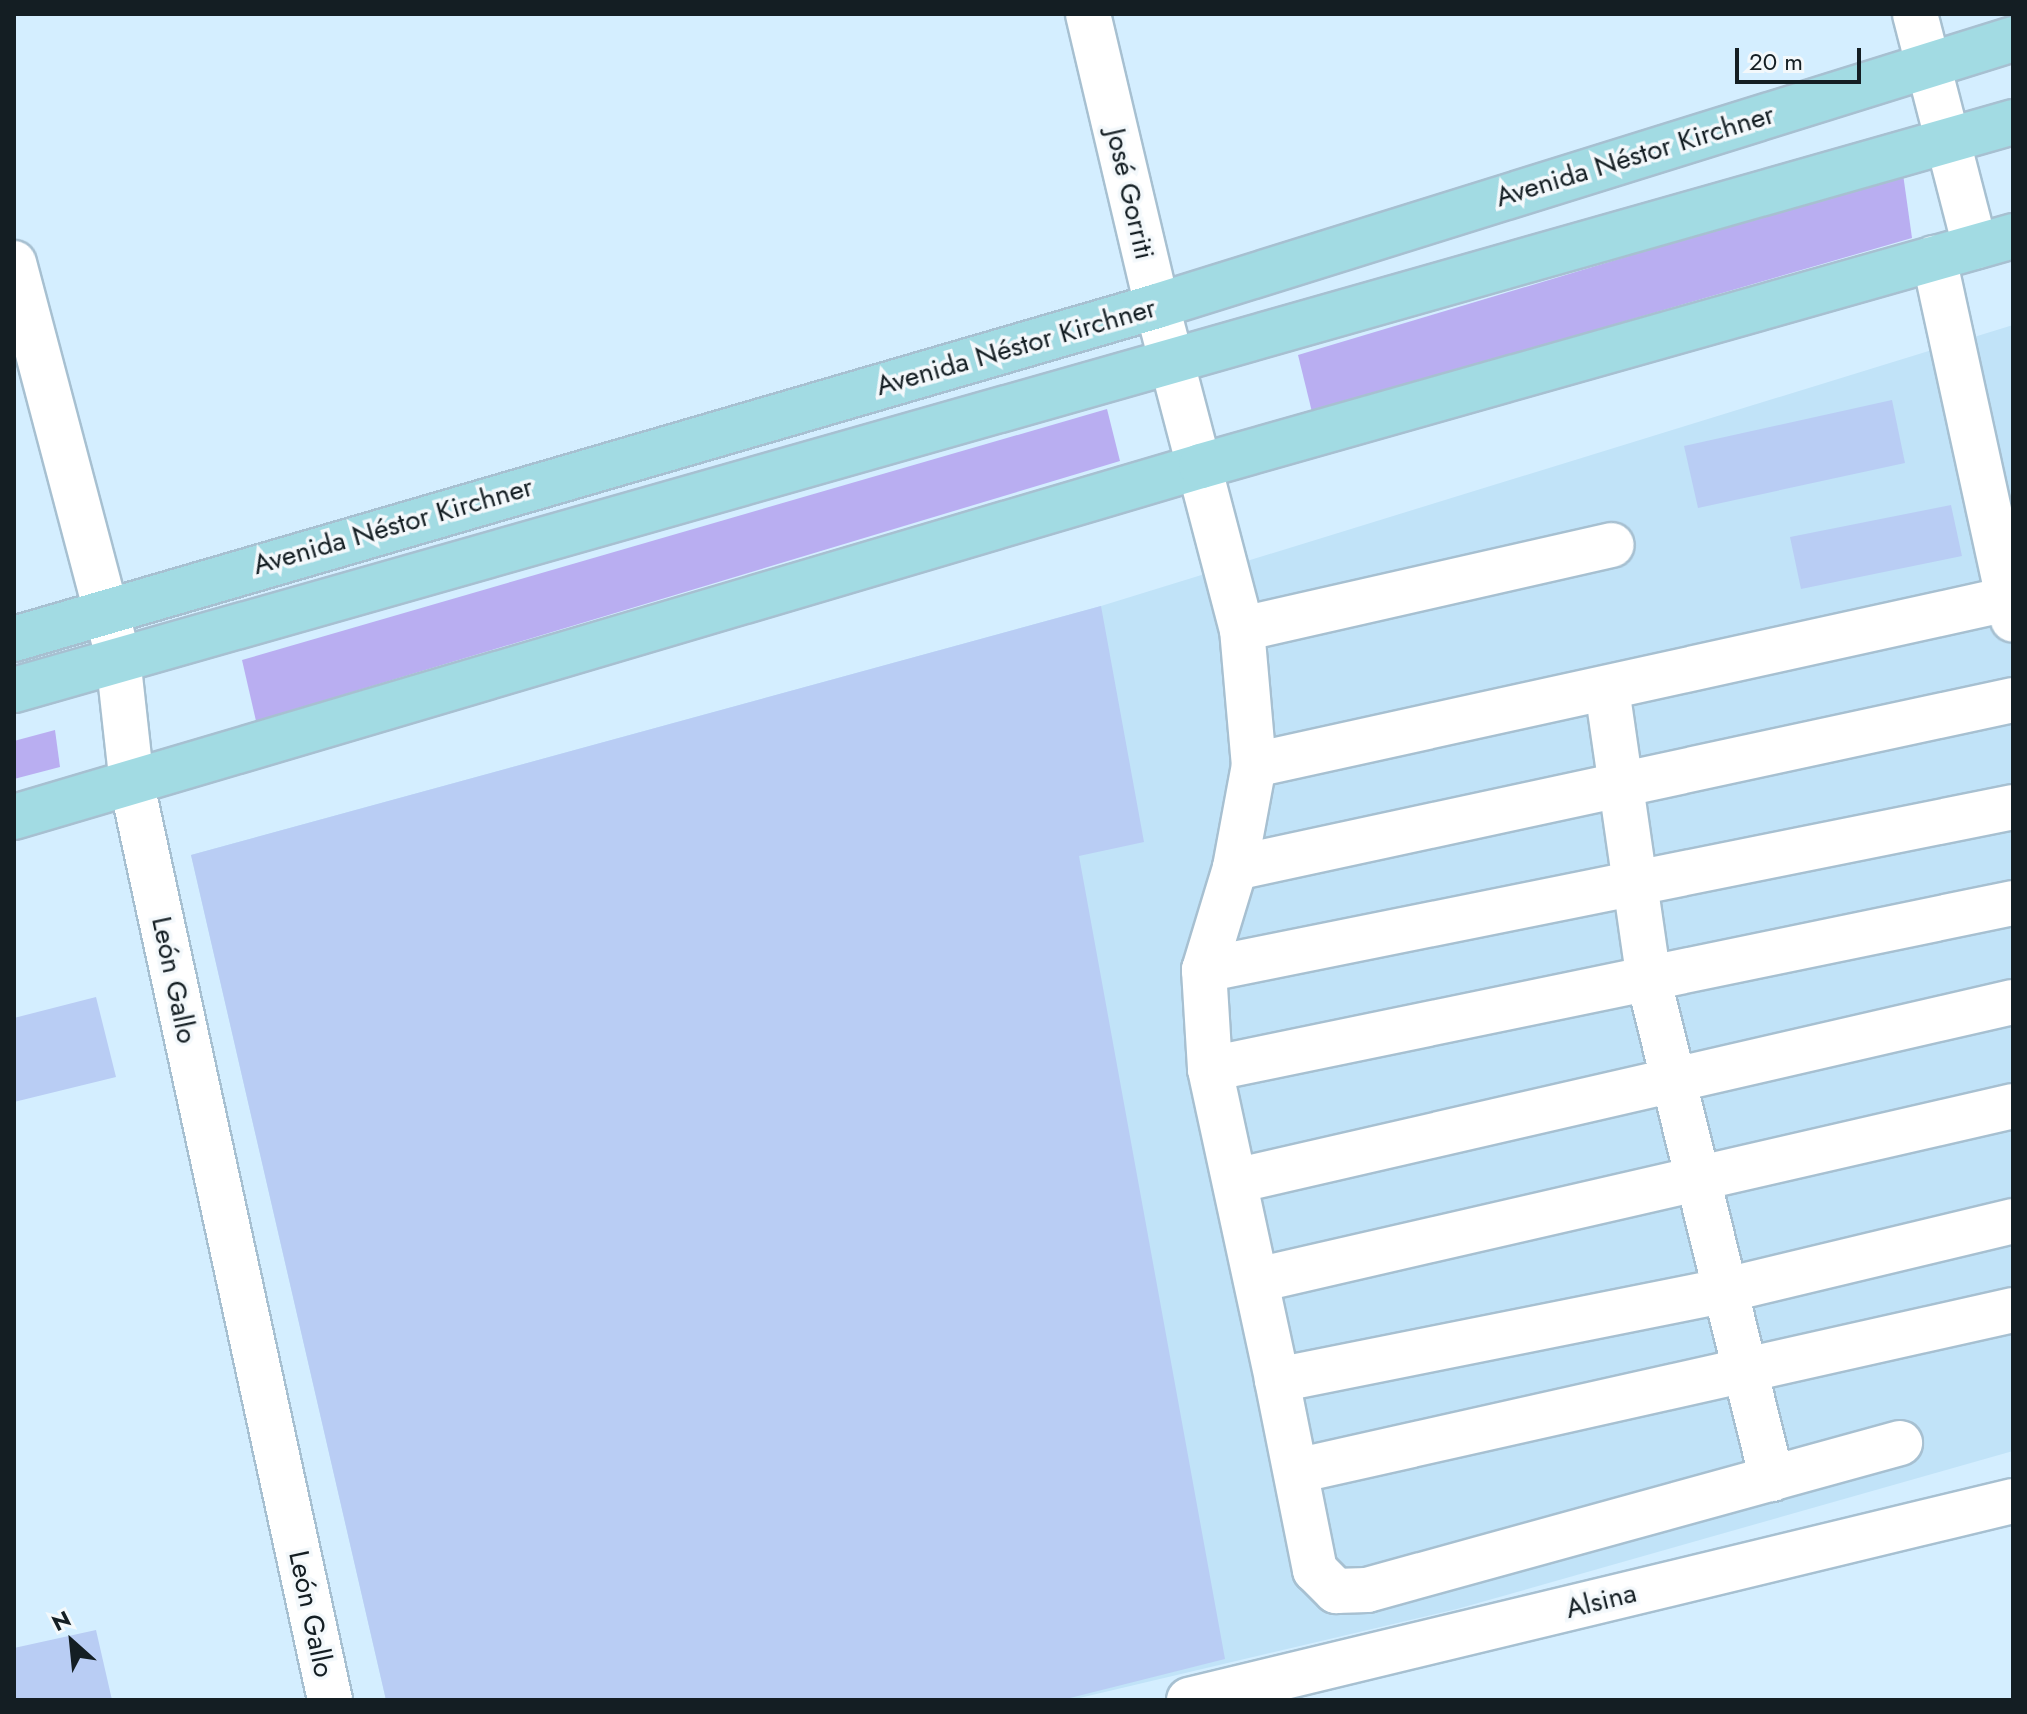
<!DOCTYPE html>
<html>
<head>
<meta charset="utf-8">
<style>
  body { margin:0 }
  #map { position:relative; width:2027px; height:1714px; overflow:hidden; background:#d4eeff; font-family:Jost,sans-serif }
  div>[style] { position:absolute }
  [style*='--x'] { left:calc(var(--x)*1px); top:calc(var(--y)*1px); width:calc(var(--w)*1px); rotate:calc(var(--a)*1deg) }
  .built>* { inset:0; background:#c1e3f8 }
  .green>* { inset:0; background:#b9aef1 }
  .building>* { inset:0; background:#b9cdf4 }
  .roads { filter:drop-shadow(2px 0 #a7c0d1) drop-shadow(-2px 0 #a7c0d1) drop-shadow(0 2px #a7c0d1) drop-shadow(0 -2px #a7c0d1) }
  .minor>* { height:44px; margin:-22px; padding:0 22px; transform-origin:22px; border-radius:22px; background:#fff }
  .major>* { height:44px; margin:-22px; padding:0 22px; transform-origin:22px; border-radius:22px; background:#a2dbe3 }
  span { translate:-50% -50%; white-space:nowrap; text-align:center; line-height:1.15; -webkit-text-stroke:7px #f3f8fb; paint-order:stroke }
  .street-label { font-size:28px; color:#141e23 }
  .frame { position:absolute; inset:0; border:16px solid #141e23; pointer-events:none }
  .north { position:absolute; left:32px; top:1602px; width:80px; height:80px; -webkit-text-stroke:6px #f3f8fb; paint-order:stroke; rotate:333deg; font-size:22px; font-weight:700; line-height:32px; text-align:center; color:#141e23 }
  .north::after { content:''; display:block; margin:auto; width:28px; height:36px; background:#141e23; clip-path:polygon(50% 0,100% 100%,50% 72%,0 100%) }
  .scale { position:absolute; left:1735px; top:48px; width:126px; height:36px; box-sizing:border-box; border:4px solid #141e23; border-top:0; padding-left:10px; font-size:24px; line-height:28px; white-space:nowrap; color:#141e23; -webkit-text-stroke:6px #f3f8fb; paint-order:stroke }
</style>
</head>
<body>
<div id="map">
  <div class="built">
    <i style="clip-path:polygon(2013px 325px,2013px 1451px,1457px 1609px,1071px 1700px,386px 1700px,191px 855px,1101px 606px)"></i>
  </div>
  <div class="green">
    <i style="clip-path:polygon(1903px 174px,1912px 238px,1312px 412px,1298px 355px)"></i>
    <i style="clip-path:polygon(1107px 409px,1120px 461px,256px 721px,242px 660px)"></i>
    <i style="clip-path:polygon(55px 730px,60px 767px,14px 779px,14px 741px)"></i>
  </div>
  <div class="building">
    <i style="clip-path:polygon(1892px 400px,1905px 463px,1698px 508px,1684px 446px)"></i>
    <i style="clip-path:polygon(1951px 505px,1962px 556px,1801px 589px,1790px 537px)"></i>
    <i style="clip-path:polygon(1101px 606px,1144px 842px,1079px 856px,1225px 1659px,1062px 1700px,386px 1700px,191px 855px)"></i>
    <i style="clip-path:polygon(96px 997px,116px 1077px,14px 1102px,14px 1018px)"></i>
    <i style="clip-path:polygon(96px 1630px,112px 1700px,14px 1700px,14px 1648px)"></i>
  </div>
  <div class="roads">
    <div class="minor">
      <i style="--x:1088;--y:14;--w:300;--a:76.7"></i>
      <i style="--x:1157;--y:306;--w:334;--a:75.3"></i>
      <i style="--x:1242;--y:629;--w:137;--a:85"></i>
      <i style="--x:1254;--y:765;--w:105;--a:100.5"></i>
      <i style="--x:1235;--y:868;--w:107;--a:106.9"></i>
      <i style="--x:1204;--y:970;--w:99;--a:86.5"></i>
      <i style="--x:1210;--y:1069;--w:318;--a:77.8"></i>
      <i style="--x:1277;--y:1380;--w:458;--a:-11.3"></i>
      <i style="--x:1726;--y:1290;--w:295;--a:-13.5"></i>
      <i style="--x:1915;--y:14;--w:240;--a:75.5"></i>
      <i style="--x:1934;--y:258;--w:370;--a:77.7"></i>
      <i style="--x:14;--y:263;--w:408;--a:75.2"></i>
      <i style="--x:118;--y:658;--w:128;--a:83.7"></i>
      <i style="--x:132;--y:785;--w:936;--a:77.79"></i>
      <i style="--x:1242;--y:629;--w:379;--a:-12.8"></i>
      <i style="--x:1607;--y:689;--w:295;--a:81.8"></i>
      <i style="--x:1649;--y:981;--w:513;--a:76.13"></i>
      <i style="--x:1254;--y:765;--w:776;--a:-12.42"></i>
      <i style="--x:1235;--y:868;--w:796;--a:-12.19"></i>
      <i style="--x:1204;--y:970;--w:825;--a:-11.39"></i>
      <i style="--x:1210;--y:1069;--w:820;--a:-11.68"></i>
      <i style="--x:1235;--y:1181;--w:798;--a:-12.96"></i>
      <i style="--x:1257;--y:1280;--w:776;--a:-12.96"></i>
      <i style="--x:1277;--y:1380;--w:194;--a:78.7"></i>
      <i style="--x:1315;--y:1570;--w:30;--a:45"></i>
      <i style="--x:1336;--y:1591;--w:31;--a:-2"></i>
      <i style="--x:1367;--y:1590;--w:553;--a:-15.42"></i>
      <i style="--x:1296;--y:1471;--w:735;--a:-12.66"></i>
      <i style="--x:1189;--y:1700;--w:848;--a:-13.58"></i>
    </div>
    <div class="major">
      <i style="--x:14;--y:639;--w:1191;--a:-16.24"></i>
      <i style="--x:1157;--y:306;--w:897;--a:-17.32"></i>
      <i style="--x:14;--y:690;--w:2078;--a:-15.86"></i>
      <i style="--x:14;--y:817;--w:1238;--a:-16.47"></i>
      <i style="--x:1201;--y:466;--w:844;--a:-15.81"></i>
    </div>
  </div>
  <div class="street-label">
    <span style="left:1635px;top:156px;rotate:-17deg">Avenida Néstor Kirchner</span>
    <span style="left:1130px;top:194px;rotate:77deg">José Gorriti</span>
    <span style="left:1016px;top:347px;rotate:-16deg">Avenida Néstor Kirchner</span>
    <span style="left:393px;top:526px;rotate:-16deg">Avenida Néstor Kirchner</span>
    <span style="left:174px;top:980px;rotate:78deg">León Gallo</span>
    <span style="left:1601px;top:1601px;rotate:-14deg">Alsina</span>
    <span style="left:311px;top:1614px;rotate:78deg">León Gallo</span>
  </div>
  <div class="frame"></div>
  <div class="north">N</div>
  <div class="scale">20 m</div>
</div>
</body>
</html>
